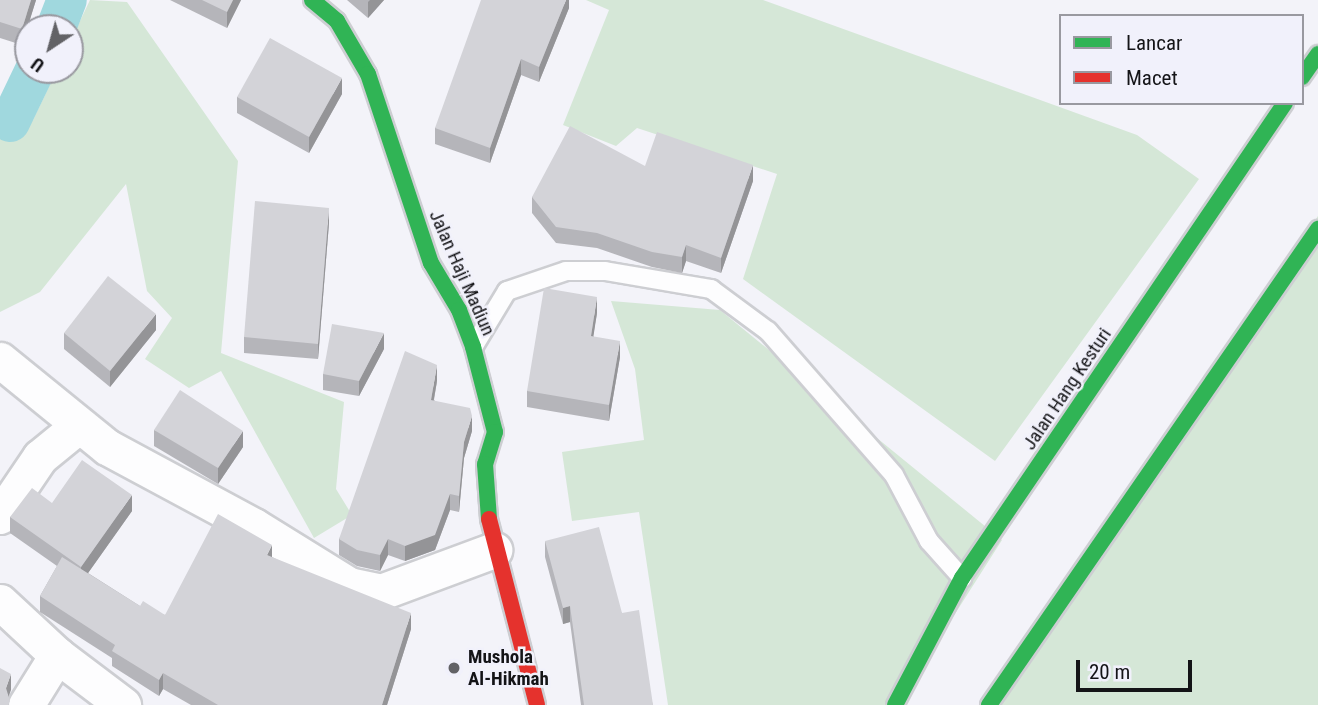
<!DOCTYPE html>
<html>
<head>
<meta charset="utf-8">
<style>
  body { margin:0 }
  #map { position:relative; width:1318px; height:705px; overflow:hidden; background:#f3f3f9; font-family:"Roboto Condensed",sans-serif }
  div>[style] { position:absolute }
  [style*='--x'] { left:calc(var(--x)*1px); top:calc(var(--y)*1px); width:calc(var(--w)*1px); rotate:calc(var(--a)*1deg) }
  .green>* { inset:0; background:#d5e7d7 }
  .canal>* { height:40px; margin:-20px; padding:0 20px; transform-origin:20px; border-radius:20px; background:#a0d8de }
  .roads { filter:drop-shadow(2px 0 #cdced2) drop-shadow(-2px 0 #cdced2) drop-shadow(0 2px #cdced2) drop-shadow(0 -2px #cdced2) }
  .lane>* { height:18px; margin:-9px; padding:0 9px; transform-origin:9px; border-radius:9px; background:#fdfdfe }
  .street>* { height:35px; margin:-17.5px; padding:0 17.5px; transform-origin:17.5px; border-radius:17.5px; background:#fdfdfe }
  .fast>* { height:16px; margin:-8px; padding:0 8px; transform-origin:8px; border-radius:8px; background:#30b455 }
  .jam>* { height:16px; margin:-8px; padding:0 8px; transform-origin:8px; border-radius:8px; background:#e5322d }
  .wall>* { inset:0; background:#b5b5ba }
  .shaded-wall>* { inset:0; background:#949497 }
  .building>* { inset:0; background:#d3d3d8 }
  .dots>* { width:19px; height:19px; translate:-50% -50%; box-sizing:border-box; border:4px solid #f1f1fb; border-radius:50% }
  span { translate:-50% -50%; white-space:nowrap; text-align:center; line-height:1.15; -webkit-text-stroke:5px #f1f1fb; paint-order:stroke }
  .street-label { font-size:19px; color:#141417 }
  .poi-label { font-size:19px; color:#141417; font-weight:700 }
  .left { translate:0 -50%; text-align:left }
  .legend { position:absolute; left:1059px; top:14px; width:245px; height:91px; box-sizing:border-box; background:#f1f1fb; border:2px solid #9999a0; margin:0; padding:9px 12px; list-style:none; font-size:21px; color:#141417 }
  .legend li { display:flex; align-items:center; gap:14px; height:35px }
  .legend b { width:35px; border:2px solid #9999a0 }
  .north { position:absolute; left:14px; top:14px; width:70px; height:70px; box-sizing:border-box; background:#f1f1fb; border:2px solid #9999a0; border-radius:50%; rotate:216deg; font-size:19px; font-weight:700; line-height:28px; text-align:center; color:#141417 }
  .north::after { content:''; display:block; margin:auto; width:24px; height:32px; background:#626266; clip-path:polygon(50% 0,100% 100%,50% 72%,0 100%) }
  .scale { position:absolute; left:1076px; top:660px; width:116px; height:32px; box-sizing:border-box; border:4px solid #141417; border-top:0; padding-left:9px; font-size:21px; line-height:24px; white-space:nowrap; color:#141417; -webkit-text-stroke:5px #f1f1fb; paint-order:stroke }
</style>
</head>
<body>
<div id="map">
  <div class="green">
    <i style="clip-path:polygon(90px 0,127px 2px,238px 161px,221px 353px,344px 402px,336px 489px,352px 515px,314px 538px,221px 371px,189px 388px,145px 359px,172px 318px,147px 291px,126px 184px,40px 292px,0 312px,0 129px,19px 130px,33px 120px,57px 70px,70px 70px,70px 42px)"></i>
    <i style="clip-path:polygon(586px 0,763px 0,1137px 135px,1199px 179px,995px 461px,743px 279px,777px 174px,637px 128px,616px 146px,563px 125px,609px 10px)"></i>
    <i style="clip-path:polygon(1318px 216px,1318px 705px,993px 705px)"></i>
    <i style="clip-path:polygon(611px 301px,720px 310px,1002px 540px,897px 705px,668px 705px,639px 512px,572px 521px,562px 452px,644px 440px,635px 369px)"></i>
  </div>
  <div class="canal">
    <i style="--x:56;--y:28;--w:30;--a:-69"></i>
    <i style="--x:10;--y:122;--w:58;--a:-64.3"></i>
  </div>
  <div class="roads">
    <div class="lane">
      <i style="--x:475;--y:344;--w:62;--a:-58.9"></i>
      <i style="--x:507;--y:291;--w:62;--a:-18.7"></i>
      <i style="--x:566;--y:271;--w:39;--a:0"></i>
      <i style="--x:605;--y:271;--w:108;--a:9.6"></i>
      <i style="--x:711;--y:289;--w:71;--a:36.4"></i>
      <i style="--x:768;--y:331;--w:191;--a:48.8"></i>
      <i style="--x:894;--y:475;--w:75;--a:62.1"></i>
      <i style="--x:929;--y:541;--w:50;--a:48.3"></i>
    </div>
    <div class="street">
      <i style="--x:0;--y:360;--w:138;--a:39.1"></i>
      <i style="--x:107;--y:447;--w:167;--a:28.3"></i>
      <i style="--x:254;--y:526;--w:112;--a:31.8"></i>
      <i style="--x:349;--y:585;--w:33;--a:12"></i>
      <i style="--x:381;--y:592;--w:121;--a:-20.4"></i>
      <i style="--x:0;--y:516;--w:71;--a:-55.9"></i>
      <i style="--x:40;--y:457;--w:49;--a:-39.2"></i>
      <i style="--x:0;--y:602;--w:78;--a:42.9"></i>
      <i style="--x:57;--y:655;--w:83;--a:37.1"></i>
      <i style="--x:26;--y:705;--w:59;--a:-58.2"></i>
    </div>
    <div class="fast">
      <i style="--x:312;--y:0;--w:33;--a:40"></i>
      <i style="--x:337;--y:21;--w:61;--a:59.7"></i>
      <i style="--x:368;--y:74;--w:199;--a:71.6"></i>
      <i style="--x:431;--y:263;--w:55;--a:59.2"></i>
      <i style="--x:459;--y:310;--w:40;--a:69"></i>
      <i style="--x:473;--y:347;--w:88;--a:75.5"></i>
      <i style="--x:495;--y:432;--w:34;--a:107"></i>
      <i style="--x:485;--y:464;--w:55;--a:85.8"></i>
      <i style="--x:1302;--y:77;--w:28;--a:-55"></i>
      <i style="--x:895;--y:705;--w:144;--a:-62.2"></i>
      <i style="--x:962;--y:578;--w:574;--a:-55.78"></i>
      <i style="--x:989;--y:705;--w:579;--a:-55.35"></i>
    </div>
    <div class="jam">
      <i style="--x:489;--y:519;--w:192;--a:75.5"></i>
    </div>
  </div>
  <div class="wall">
    <i style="clip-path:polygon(0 0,36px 0,22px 45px,0 38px)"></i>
    <i style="clip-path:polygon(170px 0,241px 0,227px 28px)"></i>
    <i style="clip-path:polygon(347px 0,384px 0,368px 18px)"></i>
    <i style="clip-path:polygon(569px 0,569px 8px,539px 82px,521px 75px,490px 163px,435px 144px,435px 128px)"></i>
    <i style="clip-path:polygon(342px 94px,309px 153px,237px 113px,237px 97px)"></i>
    <i style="clip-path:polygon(645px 166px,753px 181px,721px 273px,686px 261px,682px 273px,652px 267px,597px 248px,556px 243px,532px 213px,532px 197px)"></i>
    <i style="clip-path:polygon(329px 223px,318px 359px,244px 353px,244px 337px)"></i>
    <i style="clip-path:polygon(597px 313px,593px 336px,620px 357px,609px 421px,527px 407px,527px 391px)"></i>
    <i style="clip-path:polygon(156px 330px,110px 387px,64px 349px,64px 333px)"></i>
    <i style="clip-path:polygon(384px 349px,359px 396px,323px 390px,323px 374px)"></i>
    <i style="clip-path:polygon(437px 381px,434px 400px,472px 431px,464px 458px,459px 512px,450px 510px,435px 550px,405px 561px,388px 555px,380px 571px,357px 566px,339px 555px,339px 539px)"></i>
    <i style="clip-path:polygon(154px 430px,243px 447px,218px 484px,154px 446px)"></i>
    <i style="clip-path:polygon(52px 503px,132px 511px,88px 573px,140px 606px,165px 615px,272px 557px,411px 629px,387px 705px,191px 705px,163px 689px,159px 696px,112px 666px,112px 658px,40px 612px,40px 596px,57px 566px,10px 533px,10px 517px)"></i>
    <i style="clip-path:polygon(545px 541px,622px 613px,653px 705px,581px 705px,570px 622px,563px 624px,545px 557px)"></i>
  </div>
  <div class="shaded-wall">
    <i style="clip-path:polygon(31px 0,36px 0,22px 45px,22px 29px)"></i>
    <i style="clip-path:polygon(233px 0,241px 0,227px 28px,227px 12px)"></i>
    <i style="clip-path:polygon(370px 0,384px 0,368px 18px,368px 2px)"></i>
    <i style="clip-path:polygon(566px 0,569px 0,569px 8px,539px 82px,539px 67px)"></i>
    <i style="clip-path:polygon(521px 59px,521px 75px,490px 163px,490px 148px)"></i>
    <i style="clip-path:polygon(342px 78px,342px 94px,309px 153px,309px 137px)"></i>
    <i style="clip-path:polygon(753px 165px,753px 181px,721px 273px,721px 258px)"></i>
    <i style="clip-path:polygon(329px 208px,329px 223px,318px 359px,318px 344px)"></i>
    <i style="clip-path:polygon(686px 245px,686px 261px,682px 273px,682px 257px)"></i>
    <i style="clip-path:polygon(597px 297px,597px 313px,591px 352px,591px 336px)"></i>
    <i style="clip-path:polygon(156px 314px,156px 330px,110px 387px,110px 371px)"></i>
    <i style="clip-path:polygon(384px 333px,384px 349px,359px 396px,359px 381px)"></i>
    <i style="clip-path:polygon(620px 341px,620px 357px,609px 421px,609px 405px)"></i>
    <i style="clip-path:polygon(437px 365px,437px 381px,431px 415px,431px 400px)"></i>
    <i style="clip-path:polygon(472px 416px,472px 431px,464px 458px,459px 512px,459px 496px,464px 442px)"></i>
    <i style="clip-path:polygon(243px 431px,243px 447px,218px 484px,218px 468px)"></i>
    <i style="clip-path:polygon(450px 494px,450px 510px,435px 550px,405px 561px,405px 546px)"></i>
    <i style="clip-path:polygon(132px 495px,132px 511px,81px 583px,81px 567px)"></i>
    <i style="clip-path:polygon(388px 539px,388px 555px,380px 571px,380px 555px)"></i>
    <i style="clip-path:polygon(272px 545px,272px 561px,267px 555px)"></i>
    <i style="clip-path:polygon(570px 606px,570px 622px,563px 624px,563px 608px)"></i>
    <i style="clip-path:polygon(411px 613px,411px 629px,387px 705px,382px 705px)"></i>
    <i style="clip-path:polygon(163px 673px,163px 689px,159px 696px,159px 680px)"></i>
    <i style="clip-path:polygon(11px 674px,11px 690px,6px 704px,6px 688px)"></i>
  </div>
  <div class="building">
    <i style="clip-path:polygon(0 0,31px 0,22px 29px,0 22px)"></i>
    <i style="clip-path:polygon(202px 0,233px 0,227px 12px)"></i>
    <i style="clip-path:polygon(481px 0,566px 0,539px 67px,521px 59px,490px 148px,435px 128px)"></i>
    <i style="clip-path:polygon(270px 38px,342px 78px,309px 137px,237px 97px)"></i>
    <i style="clip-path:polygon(570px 126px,645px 166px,657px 132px,753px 165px,721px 258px,686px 245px,682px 257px,652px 252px,597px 233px,556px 227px,532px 197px)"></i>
    <i style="clip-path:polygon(255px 201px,329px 208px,318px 344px,244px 337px)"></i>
    <i style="clip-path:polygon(108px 276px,156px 314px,110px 371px,64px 333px)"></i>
    <i style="clip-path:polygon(544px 288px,597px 297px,591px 336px,620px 341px,609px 405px,527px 391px)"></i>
    <i style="clip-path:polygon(332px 324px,384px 333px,359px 381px,323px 374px)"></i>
    <i style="clip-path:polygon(405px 351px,437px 365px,431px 400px,470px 408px,472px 416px,464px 442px,459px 496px,450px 494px,435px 535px,405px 546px,388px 539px,380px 555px,357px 550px,339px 539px)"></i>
    <i style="clip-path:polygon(180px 390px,243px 431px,218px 468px,154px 430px)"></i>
    <i style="clip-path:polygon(82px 460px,132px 495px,81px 567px,10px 517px,32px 488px,52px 503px)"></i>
    <i style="clip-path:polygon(218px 514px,272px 545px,267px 555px,411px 613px,382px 705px,218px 705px,163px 673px,159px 680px,112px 651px,115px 645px,40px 596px,62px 557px,140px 606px,143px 601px,165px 615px)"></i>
    <i style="clip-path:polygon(599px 527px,622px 613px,639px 610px,653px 705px,584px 705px,570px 606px,563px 608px,545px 541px)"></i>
    <i style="clip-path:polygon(0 668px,11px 674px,6px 688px,10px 701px,8px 705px,0 705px)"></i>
  </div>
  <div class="dots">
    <i style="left:454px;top:668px;background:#626266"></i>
  </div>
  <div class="street-label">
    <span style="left:462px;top:273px;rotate:66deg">Jalan Haji Madiun</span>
    <span style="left:1067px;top:389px;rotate:-56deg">Jalan Hang Kesturi</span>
  </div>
  <div class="poi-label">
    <span class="left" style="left:468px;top:668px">Mushola<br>Al-Hikmah</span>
  </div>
  <ul class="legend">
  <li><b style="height:9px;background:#30b455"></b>Lancar</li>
  <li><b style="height:9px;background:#e5322d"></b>Macet</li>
  </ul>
  <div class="north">U</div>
  <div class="scale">20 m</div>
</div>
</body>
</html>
